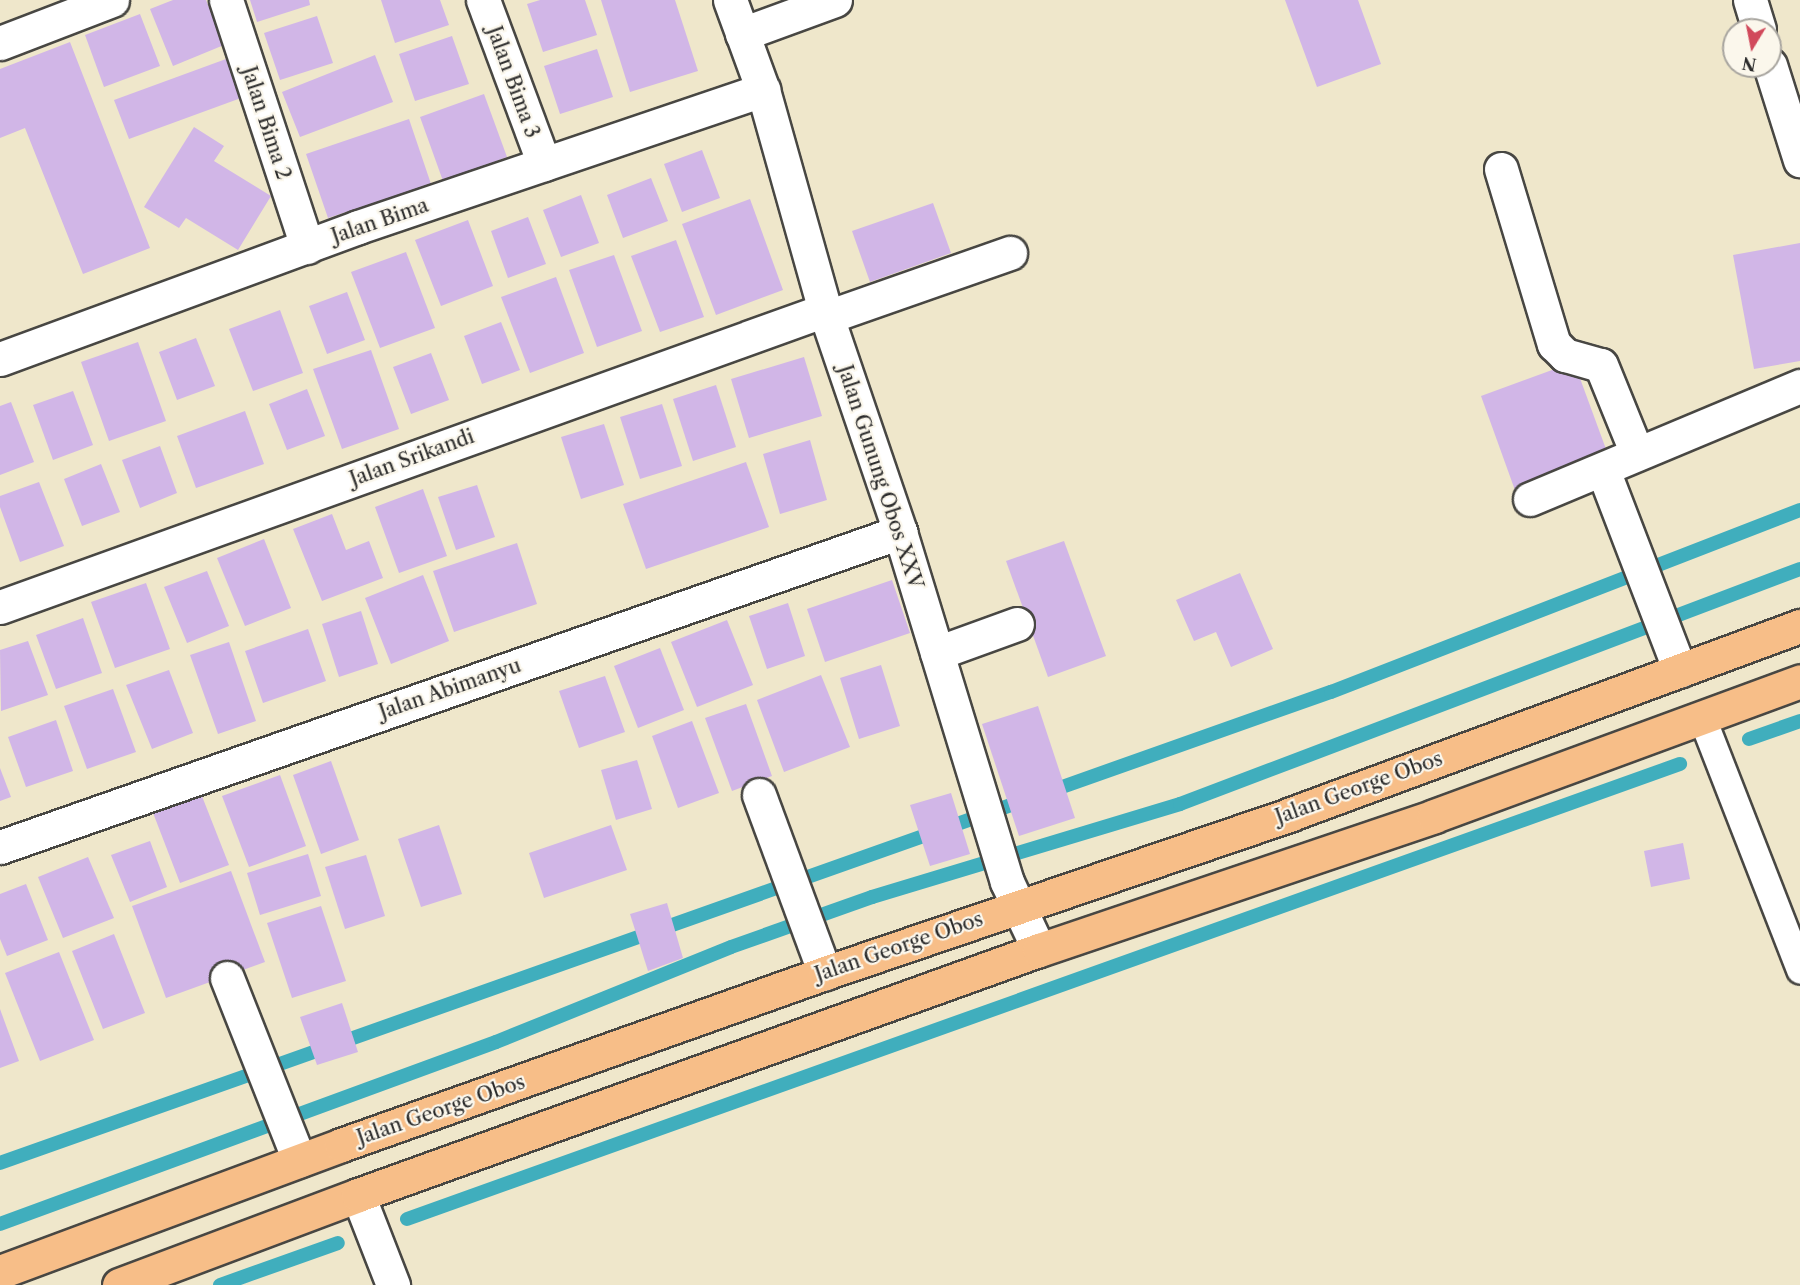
<!DOCTYPE html>
<html>
<head>
<meta charset="utf-8">
<style>
  body { margin:0 }
  #map { position:relative; width:1800px; height:1285px; overflow:hidden; background:#efe7cb; font-family:"Libre Caslon Text",serif }
  div>[style] { position:absolute }
  [style*='--x'] { left:calc(var(--x)*1px); top:calc(var(--y)*1px); width:calc(var(--w)*1px); rotate:calc(var(--a)*1deg) }
  .stream>* { height:14px; margin:-7px; padding:0 7px; transform-origin:7px; border-radius:7px; background:#40aebd }
  .building>* { inset:0; background:#d1b6e7 }
  .roads { filter:drop-shadow(2px 0 #484743) drop-shadow(-2px 0 #484743) drop-shadow(0 2px #484743) drop-shadow(0 -2px #484743) }
  .service>* { height:27px; margin:-13.5px; padding:0 13.5px; transform-origin:13.5px; border-radius:13.5px; background:#fff }
  .minor>* { height:33px; margin:-16.5px; padding:0 16.5px; transform-origin:16.5px; border-radius:16.5px; background:#fff }
  .primary>* { height:33px; margin:-16.5px; padding:0 16.5px; transform-origin:16.5px; border-radius:16.5px; background:#f7be88 }
  span { translate:-50% -50%; white-space:nowrap; text-align:center; line-height:1.15; -webkit-text-stroke:4.5px #fbf7ec; paint-order:stroke }
  .street-label { font-size:20px; color:#2b2b2b }
  .north { position:absolute; left:1722px; top:18px; width:60px; height:60px; box-sizing:border-box; background:#fbf7ec; border:2px solid #a8a59f; border-radius:50%; rotate:190deg; font-size:16px; font-weight:700; line-height:24px; text-align:center; color:#2b2b2b }
  .north::after { content:''; display:block; margin:auto; width:21px; height:27px; background:#d1495b; clip-path:polygon(50% 0,100% 100%,50% 72%,0 100%) }
</style>
</head>
<body>
<div id="map">
  <div class="stream">
    <i style="--x:1749;--y:739;--w:54;--a:-19.4"></i>
    <i style="--x:1048;--y:792;--w:300;--a:-19.5"></i>
    <i style="--x:1331;--y:692;--w:503;--a:-21.21"></i>
    <i style="--x:0;--y:1163;--w:1087;--a:-19.5"></i>
    <i style="--x:407;--y:1219;--w:1352;--a:-19.67"></i>
    <i style="--x:0;--y:1224;--w:528;--a:-20.15"></i>
    <i style="--x:496;--y:1042;--w:253;--a:-22"></i>
    <i style="--x:731;--y:947;--w:150;--a:-19.5"></i>
    <i style="--x:872;--y:897;--w:322;--a:-16.8"></i>
    <i style="--x:1180;--y:804;--w:663;--a:-20.76"></i>
    <i style="--x:220;--y:1285;--w:125;--a:-19.6"></i>
  </div>
  <div class="building">
    <i style="clip-path:polygon(173px 0,206px 0,224px 45px,173px 66px,150px 9px)"></i>
    <i style="clip-path:polygon(250px 0,309px 0,310px 5px,257px 22px)"></i>
    <i style="clip-path:polygon(381px 0,440px 0,449px 25px,395px 43px)"></i>
    <i style="clip-path:polygon(540px 0,585px 0,597px 35px,543px 52px,527px 4px)"></i>
    <i style="clip-path:polygon(601px 0,675px 0,698px 71px,630px 92px)"></i>
    <i style="clip-path:polygon(1285px 0,1358px 0,1381px 64px,1317px 87px)"></i>
    <i style="clip-path:polygon(140px 14px,160px 66px,104px 87px,85px 35px)"></i>
    <i style="clip-path:polygon(317px 16px,333px 63px,280px 80px,264px 33px)"></i>
    <i style="clip-path:polygon(452px 36px,469px 84px,415px 101px,399px 54px)"></i>
    <i style="clip-path:polygon(70px 42px,150px 248px,83px 274px,25px 128px,0 138px,0 69px)"></i>
    <i style="clip-path:polygon(597px 49px,613px 97px,560px 114px,544px 66px)"></i>
    <i style="clip-path:polygon(375px 55px,393px 102px,300px 137px,282px 92px)"></i>
    <i style="clip-path:polygon(226px 59px,241px 98px,129px 139px,114px 100px)"></i>
    <i style="clip-path:polygon(484px 94px,507px 157px,443px 181px,420px 117px)"></i>
    <i style="clip-path:polygon(409px 119px,431px 184px,328px 218px,306px 154px)"></i>
    <i style="clip-path:polygon(194px 127px,224px 146px,214px 161px,271px 196px,238px 250px,186px 218px,179px 228px,144px 207px)"></i>
    <i style="clip-path:polygon(702px 150px,720px 198px,682px 212px,664px 164px)"></i>
    <i style="clip-path:polygon(651px 178px,668px 221px,623px 238px,607px 195px)"></i>
    <i style="clip-path:polygon(581px 195px,599px 243px,561px 257px,543px 210px)"></i>
    <i style="clip-path:polygon(750px 199px,783px 290px,716px 315px,682px 224px)"></i>
    <i style="clip-path:polygon(933px 203px,951px 253px,870px 282px,852px 231px)"></i>
    <i style="clip-path:polygon(528px 217px,546px 264px,508px 278px,491px 231px)"></i>
    <i style="clip-path:polygon(468px 220px,493px 286px,441px 306px,415px 240px)"></i>
    <i style="clip-path:polygon(676px 240px,704px 317px,660px 332px,631px 256px)"></i>
    <i style="clip-path:polygon(1800px 243px,1800px 361px,1754px 369px,1733px 255px)"></i>
    <i style="clip-path:polygon(406px 252px,435px 328px,380px 348px,351px 272px)"></i>
    <i style="clip-path:polygon(614px 255px,642px 331px,597px 347px,569px 270px)"></i>
    <i style="clip-path:polygon(556px 277px,584px 353px,530px 373px,501px 297px)"></i>
    <i style="clip-path:polygon(347px 292px,365px 340px,327px 354px,309px 306px)"></i>
    <i style="clip-path:polygon(280px 310px,303px 373px,253px 391px,229px 329px)"></i>
    <i style="clip-path:polygon(501px 322px,520px 370px,482px 384px,464px 336px)"></i>
    <i style="clip-path:polygon(196px 338px,215px 386px,177px 400px,159px 352px)"></i>
    <i style="clip-path:polygon(138px 342px,166px 421px,109px 441px,81px 362px)"></i>
    <i style="clip-path:polygon(371px 350px,399px 429px,342px 449px,313px 369px)"></i>
    <i style="clip-path:polygon(431px 353px,449px 400px,411px 414px,393px 367px)"></i>
    <i style="clip-path:polygon(804px 357px,822px 416px,749px 438px,731px 379px)"></i>
    <i style="clip-path:polygon(1574px 362px,1610px 460px,1516px 493px,1481px 396px)"></i>
    <i style="clip-path:polygon(716px 385px,736px 447px,693px 461px,673px 399px)"></i>
    <i style="clip-path:polygon(307px 389px,325px 436px,287px 450px,269px 404px)"></i>
    <i style="clip-path:polygon(73px 391px,93px 445px,53px 460px,33px 405px)"></i>
    <i style="clip-path:polygon(11px 402px,34px 462px,0 475px,0 406px)"></i>
    <i style="clip-path:polygon(662px 404px,682px 466px,640px 479px,620px 417px)"></i>
    <i style="clip-path:polygon(245px 411px,264px 464px,196px 488px,177px 436px)"></i>
    <i style="clip-path:polygon(604px 424px,624px 485px,581px 499px,561px 437px)"></i>
    <i style="clip-path:polygon(810px 440px,827px 500px,780px 514px,763px 454px)"></i>
    <i style="clip-path:polygon(160px 446px,177px 493px,140px 508px,122px 460px)"></i>
    <i style="clip-path:polygon(746px 462px,769px 527px,646px 569px,623px 504px)"></i>
    <i style="clip-path:polygon(101px 464px,120px 512px,82px 526px,64px 479px)"></i>
    <i style="clip-path:polygon(39px 482px,64px 546px,20px 562px,0 507px,0 496px)"></i>
    <i style="clip-path:polygon(477px 485px,495px 537px,456px 550px,438px 497px)"></i>
    <i style="clip-path:polygon(423px 489px,447px 556px,399px 573px,375px 507px)"></i>
    <i style="clip-path:polygon(332px 514px,346px 550px,369px 541px,383px 578px,322px 601px,293px 529px)"></i>
    <i style="clip-path:polygon(264px 539px,291px 608px,245px 626px,217px 558px)"></i>
    <i style="clip-path:polygon(1064px 541px,1106px 656px,1048px 677px,1006px 561px)"></i>
    <i style="clip-path:polygon(517px 543px,537px 604px,454px 632px,433px 571px)"></i>
    <i style="clip-path:polygon(207px 571px,229px 626px,187px 643px,164px 587px)"></i>
    <i style="clip-path:polygon(1240px 573px,1273px 649px,1231px 667px,1216px 632px,1194px 641px,1176px 600px)"></i>
    <i style="clip-path:polygon(423px 575px,449px 641px,391px 664px,365px 598px)"></i>
    <i style="clip-path:polygon(892px 580px,910px 633px,825px 662px,807px 609px)"></i>
    <i style="clip-path:polygon(146px 583px,170px 649px,115px 668px,91px 602px)"></i>
    <i style="clip-path:polygon(788px 603px,805px 656px,767px 669px,749px 616px)"></i>
    <i style="clip-path:polygon(361px 611px,378px 664px,339px 677px,322px 624px)"></i>
    <i style="clip-path:polygon(83px 618px,102px 673px,56px 689px,36px 635px)"></i>
    <i style="clip-path:polygon(727px 620px,753px 685px,697px 707px,671px 642px)"></i>
    <i style="clip-path:polygon(308px 629px,326px 681px,263px 703px,245px 651px)"></i>
    <i style="clip-path:polygon(28px 641px,48px 695px,1px 711px,0 650px)"></i>
    <i style="clip-path:polygon(229px 642px,256px 721px,218px 734px,190px 655px)"></i>
    <i style="clip-path:polygon(660px 648px,684px 710px,638px 728px,614px 666px)"></i>
    <i style="clip-path:polygon(881px 665px,900px 726px,859px 739px,840px 678px)"></i>
    <i style="clip-path:polygon(169px 670px,193px 733px,152px 749px,126px 685px)"></i>
    <i style="clip-path:polygon(821px 675px,850px 747px,784px 772px,757px 700px)"></i>
    <i style="clip-path:polygon(605px 676px,625px 732px,579px 748px,559px 691px)"></i>
    <i style="clip-path:polygon(113px 689px,136px 752px,87px 769px,64px 706px)"></i>
    <i style="clip-path:polygon(746px 704px,772px 776px,732px 791px,705px 718px)"></i>
    <i style="clip-path:polygon(1038px 706px,1075px 818px,1019px 836px,982px 724px)"></i>
    <i style="clip-path:polygon(56px 720px,73px 771px,26px 787px,8px 737px)"></i>
    <i style="clip-path:polygon(692px 721px,719px 793px,678px 808px,652px 736px)"></i>
    <i style="clip-path:polygon(637px 760px,652px 809px,616px 820px,601px 770px)"></i>
    <i style="clip-path:polygon(331px 761px,359px 840px,321px 854px,293px 775px)"></i>
    <i style="clip-path:polygon(0 768px,11px 797px,0 801px)"></i>
    <i style="clip-path:polygon(280px 775px,306px 846px,249px 867px,222px 796px)"></i>
    <i style="clip-path:polygon(198px 786px,229px 865px,180px 883px,150px 805px)"></i>
    <i style="clip-path:polygon(951px 793px,970px 854px,930px 866px,910px 805px)"></i>
    <i style="clip-path:polygon(439px 825px,462px 894px,421px 907px,398px 839px)"></i>
    <i style="clip-path:polygon(611px 825px,627px 870px,544px 898px,529px 853px)"></i>
    <i style="clip-path:polygon(150px 841px,167px 887px,130px 902px,111px 855px)"></i>
    <i style="clip-path:polygon(1683px 843px,1690px 879px,1651px 887px,1644px 851px)"></i>
    <i style="clip-path:polygon(308px 854px,321px 896px,260px 915px,247px 873px)"></i>
    <i style="clip-path:polygon(366px 855px,385px 916px,345px 929px,325px 867px)"></i>
    <i style="clip-path:polygon(88px 857px,114px 918px,63px 938px,38px 877px)"></i>
    <i style="clip-path:polygon(231px 871px,265px 962px,166px 998px,132px 906px)"></i>
    <i style="clip-path:polygon(26px 884px,48px 940px,7px 956px,0 939px,0 894px)"></i>
    <i style="clip-path:polygon(667px 903px,683px 958px,648px 971px,630px 914px)"></i>
    <i style="clip-path:polygon(321px 906px,346px 981px,292px 998px,267px 923px)"></i>
    <i style="clip-path:polygon(114px 934px,145px 1013px,103px 1029px,72px 951px)"></i>
    <i style="clip-path:polygon(59px 952px,94px 1040px,40px 1061px,5px 973px)"></i>
    <i style="clip-path:polygon(342px 1003px,358px 1052px,317px 1065px,300px 1017px)"></i>
    <i style="clip-path:polygon(0 1009px,19px 1061px,0 1068px)"></i>
  </div>
  <div class="roads">
    <div class="service">
      <i style="--x:1702;--y:718;--w:270;--a:68.7"></i>
    </div>
    <div class="minor">
      <i style="--x:226;--y:0;--w:260;--a:71.8"></i>
      <i style="--x:483;--y:0;--w:175;--a:69.6"></i>
      <i style="--x:730;--y:0;--w:96;--a:69.9"></i>
      <i style="--x:763;--y:90;--w:236;--a:74.3"></i>
      <i style="--x:827;--y:317;--w:227;--a:71.2"></i>
      <i style="--x:900;--y:532;--w:366;--a:73"></i>
      <i style="--x:1007;--y:882;--w:75;--a:64.8"></i>
      <i style="--x:1750;--y:0;--w:31;--a:73"></i>
      <i style="--x:742;--y:34;--w:99;--a:-20.1"></i>
      <i style="--x:0;--y:43;--w:120;--a:-21"></i>
      <i style="--x:1770;--y:65;--w:100;--a:72.5"></i>
      <i style="--x:1501;--y:169;--w:183;--a:73.2"></i>
      <i style="--x:1554;--y:344;--w:16;--a:45"></i>
      <i style="--x:1565;--y:355;--w:37;--a:16"></i>
      <i style="--x:1601;--y:365;--w:93;--a:67.9"></i>
      <i style="--x:827;--y:317;--w:194;--a:-19.3"></i>
      <i style="--x:0;--y:359;--w:382;--a:-20.2"></i>
      <i style="--x:358;--y:227;--w:428;--a:-18.7"></i>
      <i style="--x:1603;--y:470;--w:215;--a:69"></i>
      <i style="--x:1530;--y:499;--w:293;--a:-22.7"></i>
      <i style="--x:0;--y:607;--w:877;--a:-19.8"></i>
      <i style="--x:937;--y:653;--w:85;--a:-19.9"></i>
      <i style="--x:759;--y:795;--w:190;--a:69.7"></i>
      <i style="--x:0;--y:847;--w:954;--a:-19.29"></i>
      <i style="--x:227;--y:978;--w:196;--a:68.4"></i>
      <i style="--x:358;--y:1195;--w:97;--a:68.7"></i>
    </div>
    <div class="primary">
      <i style="--x:0;--y:1272;--w:364;--a:-20.4"></i>
      <i style="--x:341;--y:1145;--w:514;--a:-19.56"></i>
      <i style="--x:825;--y:973;--w:492;--a:-18.8"></i>
      <i style="--x:1291;--y:814;--w:543;--a:-20.27"></i>
      <i style="--x:119;--y:1285;--w:255;--a:-20.6"></i>
      <i style="--x:358;--y:1195;--w:724;--a:-19.79"></i>
      <i style="--x:1039;--y:950;--w:417;--a:-18.7"></i>
      <i style="--x:1434;--y:816;--w:390;--a:-20.2"></i>
    </div>
  </div>
  <div class="street-label">
    <span style="left:513px;top:82px;rotate:70deg">Jalan Bima 3</span>
    <span style="left:266px;top:123px;rotate:72deg">Jalan Bima 2</span>
    <span style="left:380px;top:221px;rotate:-19deg">Jalan Bima</span>
    <span style="left:412px;top:458px;rotate:-20deg">Jalan Srikandi</span>
    <span style="left:880px;top:477px;rotate:72deg">Jalan Gunung Obos XXV</span>
    <span style="left:450px;top:689px;rotate:-19deg">Jalan Abimanyu</span>
    <span style="left:1359px;top:788px;rotate:-20deg">Jalan George Obos</span>
    <span style="left:899px;top:947px;rotate:-19deg">Jalan George Obos</span>
    <span style="left:441px;top:1110px;rotate:-19deg">Jalan George Obos</span>
  </div>
  <div class="north">N</div>
</div>
</body>
</html>
